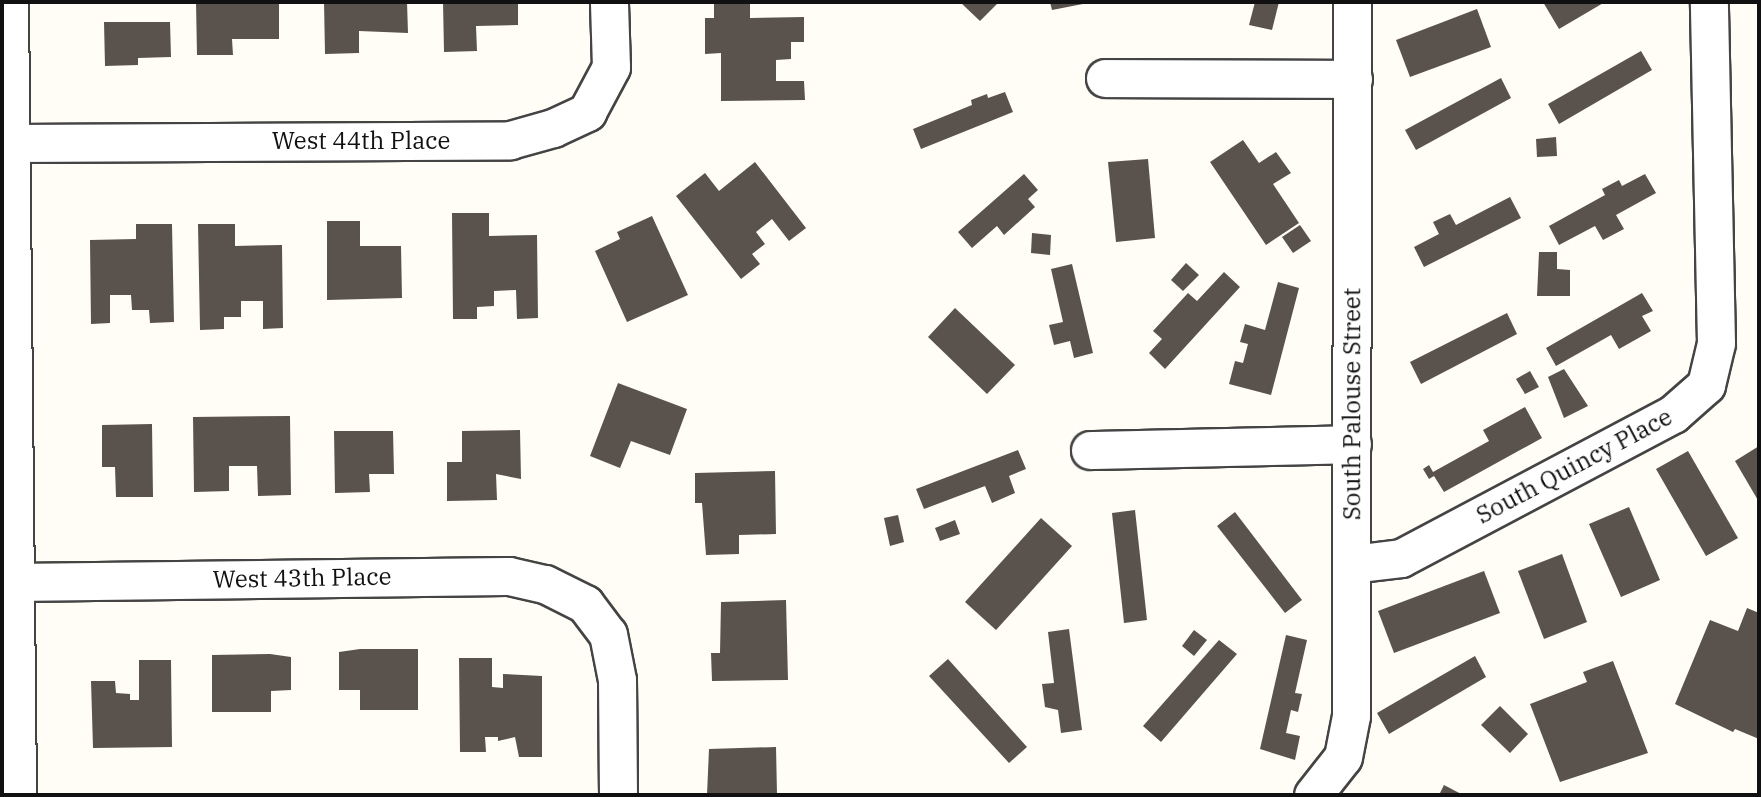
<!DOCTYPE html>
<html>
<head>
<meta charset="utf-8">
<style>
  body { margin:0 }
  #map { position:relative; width:1761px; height:797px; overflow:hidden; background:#fffdf5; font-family:"IBM Plex Serif",serif }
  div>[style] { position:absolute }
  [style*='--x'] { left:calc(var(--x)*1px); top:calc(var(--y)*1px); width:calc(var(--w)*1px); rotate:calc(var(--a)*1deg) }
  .building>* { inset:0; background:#5a524d }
  .roads { filter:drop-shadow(2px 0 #444) drop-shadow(-2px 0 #444) drop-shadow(0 2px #444) drop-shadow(0 -2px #444) }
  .street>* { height:37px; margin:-18.5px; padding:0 18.5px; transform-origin:18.5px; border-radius:18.5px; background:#fff }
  span { translate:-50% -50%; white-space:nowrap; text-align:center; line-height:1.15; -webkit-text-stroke:7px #fff; paint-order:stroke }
  .street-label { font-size:24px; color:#111 }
  .frame { position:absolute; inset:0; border:4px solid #111; pointer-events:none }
</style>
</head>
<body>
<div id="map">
  <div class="building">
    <i style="clip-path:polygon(196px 2px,279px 2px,279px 39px,232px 39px,233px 55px,197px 55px)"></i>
    <i style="clip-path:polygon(324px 2px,407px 2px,408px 33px,359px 31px,359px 53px,325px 54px)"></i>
    <i style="clip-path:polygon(443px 2px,518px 2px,518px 25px,476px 26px,477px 51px,444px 52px)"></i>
    <i style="clip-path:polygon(714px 2px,750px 2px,750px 18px,804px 17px,804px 42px,791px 42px,791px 59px,776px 60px,776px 81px,804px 81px,805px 100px,721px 101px,721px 53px,705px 54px,705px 18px,714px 18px)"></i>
    <i style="clip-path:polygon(960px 2px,999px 2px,980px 21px)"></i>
    <i style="clip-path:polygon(1050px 2px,1088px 2px,1088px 3px,1052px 10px)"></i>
    <i style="clip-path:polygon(1255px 2px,1279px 2px,1272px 30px,1249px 25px)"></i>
    <i style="clip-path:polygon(1543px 2px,1605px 2px,1559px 29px)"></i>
    <i style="clip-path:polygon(1477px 9px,1491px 47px,1410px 77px,1396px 40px)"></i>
    <i style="clip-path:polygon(104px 22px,170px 22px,171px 57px,138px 58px,138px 65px,105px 66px)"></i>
    <i style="clip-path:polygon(1641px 51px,1652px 70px,1559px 124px,1548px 104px)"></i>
    <i style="clip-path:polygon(1501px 78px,1511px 98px,1416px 150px,1405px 130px)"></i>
    <i style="clip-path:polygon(1005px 92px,1013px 112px,921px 149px,913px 129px,972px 105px,971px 100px,987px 94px,988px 98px)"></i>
    <i style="clip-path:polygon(1556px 137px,1557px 156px,1537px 157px,1536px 139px)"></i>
    <i style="clip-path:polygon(1243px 140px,1259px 163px,1276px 152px,1291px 173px,1273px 184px,1299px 223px,1266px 245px,1210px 162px)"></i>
    <i style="clip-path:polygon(1148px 159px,1155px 238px,1116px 242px,1108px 162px)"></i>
    <i style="clip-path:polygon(755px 162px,806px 228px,789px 241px,772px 219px,756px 232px,765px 244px,752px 254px,760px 264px,741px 279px,676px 196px,705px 173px,719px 191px)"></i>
    <i style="clip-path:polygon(1024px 174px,1038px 190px,1028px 199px,1035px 207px,1004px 235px,997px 226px,972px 248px,958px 232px)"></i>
    <i style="clip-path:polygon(1645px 174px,1656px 193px,1616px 215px,1624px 229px,1603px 240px,1595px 226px,1559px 245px,1549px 226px,1605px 195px,1602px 189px,1619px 180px,1622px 186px)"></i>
    <i style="clip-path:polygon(1510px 197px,1521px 218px,1424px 267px,1414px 247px,1439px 234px,1433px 222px,1450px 214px,1456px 225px)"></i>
    <i style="clip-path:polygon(452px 213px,489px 213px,489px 236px,537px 235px,538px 318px,517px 319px,516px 290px,494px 291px,494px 306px,477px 307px,477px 319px,453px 319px)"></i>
    <i style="clip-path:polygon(652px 216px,688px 295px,627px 322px,595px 251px,620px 239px,617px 232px)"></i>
    <i style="clip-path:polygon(327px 221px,360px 221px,360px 246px,401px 246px,402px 298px,327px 300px)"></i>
    <i style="clip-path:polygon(136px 224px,172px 224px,174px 322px,150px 323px,149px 310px,132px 310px,131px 295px,110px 295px,110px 323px,91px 324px,90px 240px,136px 239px)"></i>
    <i style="clip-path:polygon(198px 224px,235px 224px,235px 246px,282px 245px,283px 328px,263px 329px,263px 301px,241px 301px,241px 317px,224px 317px,224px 329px,200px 330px)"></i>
    <i style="clip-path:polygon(1300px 225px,1311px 241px,1293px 253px,1282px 237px)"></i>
    <i style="clip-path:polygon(1032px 233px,1051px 235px,1050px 255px,1031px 253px)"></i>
    <i style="clip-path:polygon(1539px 252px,1557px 252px,1557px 269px,1570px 270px,1570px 296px,1537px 296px)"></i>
    <i style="clip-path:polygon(1186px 263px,1199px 275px,1183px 291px,1171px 280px)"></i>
    <i style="clip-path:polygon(1072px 264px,1093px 353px,1074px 358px,1070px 341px,1054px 345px,1049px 325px,1063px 322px,1051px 269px)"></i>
    <i style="clip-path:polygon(1224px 272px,1240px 287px,1165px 369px,1149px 353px,1162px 339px,1153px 331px,1188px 293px,1197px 301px)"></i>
    <i style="clip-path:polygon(1278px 282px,1299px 288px,1271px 395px,1229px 384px,1235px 361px,1243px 363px,1248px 344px,1240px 342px,1245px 324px,1265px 330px)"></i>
    <i style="clip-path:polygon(1642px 293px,1653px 311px,1642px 316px,1651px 331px,1619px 349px,1611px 335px,1556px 366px,1546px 348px)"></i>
    <i style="clip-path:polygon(955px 308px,1015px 365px,987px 394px,928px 337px)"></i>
    <i style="clip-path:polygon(1507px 313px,1517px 334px,1421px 384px,1410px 362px)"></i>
    <i style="clip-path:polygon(1564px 369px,1588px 406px,1564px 418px,1548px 377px)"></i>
    <i style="clip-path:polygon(1530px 371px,1539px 387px,1525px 394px,1516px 379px)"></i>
    <i style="clip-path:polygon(618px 383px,687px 409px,670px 455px,631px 441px,620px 468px,590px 456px)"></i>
    <i style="clip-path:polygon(1525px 407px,1542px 438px,1444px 492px,1434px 476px,1429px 479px,1423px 469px,1429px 465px,1433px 472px,1489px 441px,1483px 430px)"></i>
    <i style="clip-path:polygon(290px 416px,291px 495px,258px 496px,257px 466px,229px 466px,229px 491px,194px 492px,193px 417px)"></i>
    <i style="clip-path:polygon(152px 424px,153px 497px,116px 497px,115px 467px,102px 467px,102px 425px)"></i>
    <i style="clip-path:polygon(520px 430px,521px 479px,496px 474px,497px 500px,447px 501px,447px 462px,462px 462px,462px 431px)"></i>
    <i style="clip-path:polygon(334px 431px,393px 431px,394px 474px,369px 474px,370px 492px,335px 493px)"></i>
    <i style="clip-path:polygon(1759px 446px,1759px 502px,1735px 461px)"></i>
    <i style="clip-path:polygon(1018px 450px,1026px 469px,1009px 476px,1015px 493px,992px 503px,985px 486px,924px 509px,916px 489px)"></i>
    <i style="clip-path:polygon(1688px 451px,1738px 538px,1706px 556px,1656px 469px)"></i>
    <i style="clip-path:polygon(775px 471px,776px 534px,739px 535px,739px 554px,706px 555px,702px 503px,695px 503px,695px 473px)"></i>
    <i style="clip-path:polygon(1629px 507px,1660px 580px,1621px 597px,1589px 524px)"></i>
    <i style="clip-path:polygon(1135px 510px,1147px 620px,1124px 623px,1112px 513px)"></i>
    <i style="clip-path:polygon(1235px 512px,1302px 600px,1285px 613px,1217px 526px)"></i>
    <i style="clip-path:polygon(898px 515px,904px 542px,890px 546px,884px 518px)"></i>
    <i style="clip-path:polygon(1041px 518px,1072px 546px,996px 630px,965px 602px)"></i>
    <i style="clip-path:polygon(955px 520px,960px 534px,940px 541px,935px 528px)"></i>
    <i style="clip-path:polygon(1562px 554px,1587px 622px,1544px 639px,1518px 571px)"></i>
    <i style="clip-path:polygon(1484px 571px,1500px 613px,1394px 653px,1378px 611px)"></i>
    <i style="clip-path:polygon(786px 600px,788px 680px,712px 681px,711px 653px,720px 653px,721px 602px)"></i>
    <i style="clip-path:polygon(1747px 608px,1759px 613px,1759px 739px,1735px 729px,1733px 732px,1675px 704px,1710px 620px,1738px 631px)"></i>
    <i style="clip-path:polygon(1069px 629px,1082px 730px,1061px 733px,1058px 710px,1045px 707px,1042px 684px,1054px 683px,1048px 632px)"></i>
    <i style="clip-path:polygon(1194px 630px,1207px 640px,1194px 656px,1182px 646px)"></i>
    <i style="clip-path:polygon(1286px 635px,1307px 640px,1295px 693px,1302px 694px,1298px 712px,1291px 710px,1286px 733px,1300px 736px,1295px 760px,1260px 749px)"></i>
    <i style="clip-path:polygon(1219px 640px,1237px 654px,1161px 742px,1143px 726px)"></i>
    <i style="clip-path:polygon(360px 649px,418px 649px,418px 710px,360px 710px,360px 690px,339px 690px,339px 652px)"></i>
    <i style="clip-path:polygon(270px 654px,291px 657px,291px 690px,271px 691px,271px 712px,212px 712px,212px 655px)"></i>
    <i style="clip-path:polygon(1475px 656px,1486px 677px,1389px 734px,1377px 713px)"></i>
    <i style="clip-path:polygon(459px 658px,492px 658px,492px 687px,503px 688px,503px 674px,542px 676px,542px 757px,519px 757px,515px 737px,498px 741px,498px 737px,485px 737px,486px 752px,460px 752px)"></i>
    <i style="clip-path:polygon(948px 659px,1027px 747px,1009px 763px,929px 676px)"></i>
    <i style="clip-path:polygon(139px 660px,171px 660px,172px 747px,93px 748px,91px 681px,115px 681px,116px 693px,130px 694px,130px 700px,139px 700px)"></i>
    <i style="clip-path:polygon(1613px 661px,1648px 753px,1560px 782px,1530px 704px,1587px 682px,1583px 672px)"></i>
    <i style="clip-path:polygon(1500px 706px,1528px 734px,1510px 753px,1481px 725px)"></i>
    <i style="clip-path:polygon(776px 747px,777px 795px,707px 795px,709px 749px)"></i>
    <i style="clip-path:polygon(1444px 785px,1463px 795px,1439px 795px)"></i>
  </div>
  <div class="roads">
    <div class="street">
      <i style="--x:9;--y:2;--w:793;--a:89.42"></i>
      <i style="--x:1105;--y:78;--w:248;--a:0.2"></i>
      <i style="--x:13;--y:143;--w:497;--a:-0.3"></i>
      <i style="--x:510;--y:140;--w:45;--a:-15.6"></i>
      <i style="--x:553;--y:128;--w:38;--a:-25"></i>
      <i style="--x:587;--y:112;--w:51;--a:-61.9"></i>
      <i style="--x:611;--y:67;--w:65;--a:-91.8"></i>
      <i style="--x:1090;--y:450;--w:262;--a:-1.3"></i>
      <i style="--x:1352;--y:564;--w:49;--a:-7"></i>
      <i style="--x:1401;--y:558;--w:308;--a:-27.9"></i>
      <i style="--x:1673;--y:414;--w:44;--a:-41.3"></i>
      <i style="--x:1706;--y:385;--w:43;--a:-76.6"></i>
      <i style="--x:1716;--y:343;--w:341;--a:-91.2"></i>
      <i style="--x:13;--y:582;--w:496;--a:-0.7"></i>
      <i style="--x:509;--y:576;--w:37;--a:13"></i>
      <i style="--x:545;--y:584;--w:45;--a:26.6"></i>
      <i style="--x:585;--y:604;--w:38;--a:53"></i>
      <i style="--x:608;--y:634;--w:47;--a:78.9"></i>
      <i style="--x:617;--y:680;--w:115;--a:89.5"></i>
      <i style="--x:1313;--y:795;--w:48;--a:-51.7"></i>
      <i style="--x:1343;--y:757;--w:42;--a:-79"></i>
      <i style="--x:1351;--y:716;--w:714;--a:-89.92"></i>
    </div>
  </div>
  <div class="street-label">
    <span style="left:361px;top:141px">West 44th Place</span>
    <span style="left:1352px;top:404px;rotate:-90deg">South Palouse Street</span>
    <span style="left:1574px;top:466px;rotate:-28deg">South Quincy Place</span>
    <span style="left:302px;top:578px;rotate:-1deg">West 43th Place</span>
  </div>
  <div class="frame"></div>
</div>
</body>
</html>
